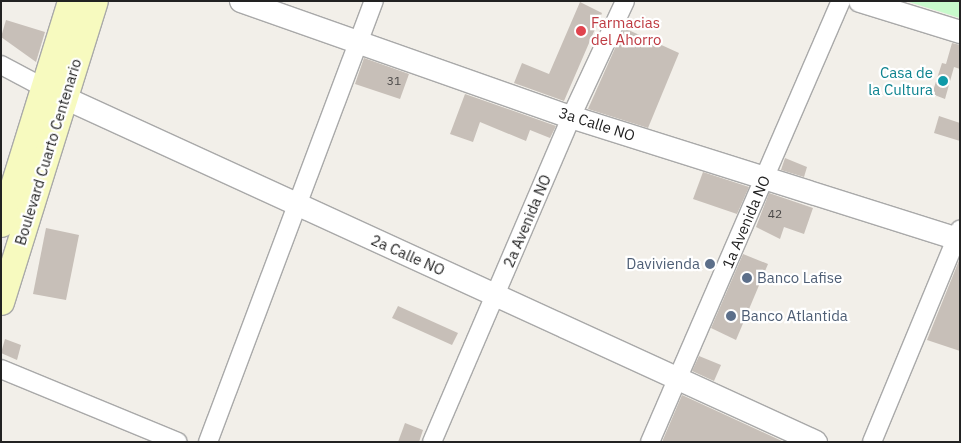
<!DOCTYPE html>
<html>
<head>
<meta charset="utf-8">
<style>
  body { margin:0 }
  #map { position:relative; width:961px; height:443px; overflow:hidden; background:#f2efe9; font-family:"IBM Plex Sans",sans-serif }
  div>[style] { position:absolute }
  [style*='--x'] { left:calc(var(--x)*1px); top:calc(var(--y)*1px); width:calc(var(--w)*1px); rotate:calc(var(--a)*1deg) }
  .park>* { inset:0; background:#c8facc }
  .building>* { inset:0; background:#c7bfb8 }
  .roads { filter:drop-shadow(1px 0 #a9a9a9) drop-shadow(-1px 0 #a9a9a9) drop-shadow(0 1px #a9a9a9) drop-shadow(0 -1px #a9a9a9) }
  .minor>* { height:18px; margin:-9px; padding:0 9px; transform-origin:9px; border-radius:9px; background:#fff }
  .tertiary>* { height:22px; margin:-11px; padding:0 11px; transform-origin:11px; border-radius:11px; background:#fff }
  .secondary>* { height:25px; margin:-12.5px; padding:0 12.5px; transform-origin:12.5px; border-radius:12.5px; background:#f7fabf }
  .dots>* { width:14px; height:14px; translate:-50% -50%; box-sizing:border-box; border:2px solid #fff; border-radius:50% }
  span { translate:-50% -50%; white-space:nowrap; text-align:center; line-height:1.15; -webkit-text-stroke:4.5px #fff; paint-order:stroke }
  .number-label { font-size:12px; color:#4b4948 }
  .number-label span { -webkit-text-stroke-width:0 }
  .health-label { font-size:15px; color:#be3a42 }
  .left { translate:0 -50%; text-align:left }
  .culture-label { font-size:15px; color:#0d838f }
  .right { translate:-100% -50%; text-align:right }
  .street-label { font-size:15px; color:#222 }
  .service-label { font-size:15px; color:#4e5e75 }
  .frame { position:absolute; inset:0; border:2px solid #222; pointer-events:none }
</style>
</head>
<body>
<div id="map">
  <div class="park">
    <i style="clip-path:polygon(906px 1px,960px 1px,960px 18px)"></i>
  </div>
  <div class="building">
    <i style="clip-path:polygon(580px 2px,602px 13px,564px 101px,514px 83px,522px 63px,549px 74px)"></i>
    <i style="clip-path:polygon(6px 20px,45px 32px,36px 62px,1px 37px)"></i>
    <i style="clip-path:polygon(624px 28px,679px 53px,648px 128px,588px 109px)"></i>
    <i style="clip-path:polygon(952px 43px,960px 45px,960px 69px,954px 67px,945px 99px,932px 94px,942px 63px,946px 64px)"></i>
    <i style="clip-path:polygon(364px 58px,409px 74px,400px 99px,355px 84px)"></i>
    <i style="clip-path:polygon(465px 94px,556px 126px,550px 138px,530px 130px,526px 141px,480px 122px,473px 142px,450px 134px)"></i>
    <i style="clip-path:polygon(939px 116px,960px 123px,960px 141px,934px 133px)"></i>
    <i style="clip-path:polygon(785px 158px,807px 167px,804px 177px,781px 170px)"></i>
    <i style="clip-path:polygon(703px 172px,749px 187px,737px 214px,693px 199px)"></i>
    <i style="clip-path:polygon(769px 193px,813px 208px,804px 234px,784px 227px,780px 239px,756px 227px)"></i>
    <i style="clip-path:polygon(46px 228px,79px 235px,66px 300px,33px 294px)"></i>
    <i style="clip-path:polygon(743px 254px,768px 264px,736px 340px,711px 328px)"></i>
    <i style="clip-path:polygon(960px 258px,960px 351px,927px 340px)"></i>
    <i style="clip-path:polygon(398px 306px,458px 333px,452px 345px,392px 318px)"></i>
    <i style="clip-path:polygon(5px 339px,21px 345px,17px 360px,1px 353px)"></i>
    <i style="clip-path:polygon(699px 356px,721px 365px,714px 381px,692px 371px)"></i>
    <i style="clip-path:polygon(682px 395px,784px 442px,662px 442px)"></i>
    <i style="clip-path:polygon(405px 423px,423px 430px,419px 442px,398px 442px)"></i>
  </div>
  <div class="roads">
    <div class="minor">
      <i style="--x:1;--y:65;--w:58;--a:27.9"></i>
      <i style="--x:1;--y:369;--w:191;--a:22.4"></i>
      <i style="--x:208;--y:442;--w:471;--a:-69.4"></i>
      <i style="--x:432;--y:442;--w:353;--a:-66.8"></i>
      <i style="--x:571;--y:117;--w:128;--a:-65"></i>
      <i style="--x:650;--y:442;--w:481;--a:-66.6"></i>
      <i style="--x:872;--y:442;--w:230;--a:-67.5"></i>
    </div>
    <div class="tertiary">
      <i style="--x:241;--y:1;--w:350;--a:19.4"></i>
      <i style="--x:571;--y:117;--w:408;--a:17.5"></i>
      <i style="--x:860;--y:1;--w:105;--a:17.2"></i>
      <i style="--x:65;--y:98;--w:826;--a:24.61"></i>
    </div>
    <div class="secondary">
      <i style="--x:1;--y:224;--w:233;--a:-72.8"></i>
      <i style="--x:1;--y:302;--w:315;--a:-72.7"></i>
    </div>
  </div>
  <div class="dots">
    <i style="left:581px;top:31px;background:#e0444e"></i>
    <i style="left:943px;top:81px;background:#0f9aa8"></i>
    <i style="left:710px;top:264px;background:#5c6f8a"></i>
    <i style="left:747px;top:278px;background:#5c6f8a"></i>
    <i style="left:731px;top:316px;background:#5c6f8a"></i>
  </div>
  <div class="number-label">
    <span style="left:394px;top:81px">31</span>
    <span style="left:775px;top:214px">42</span>
  </div>
  <div class="health-label">
    <span class="left" style="left:591px;top:31px">Farmacias<br>del Ahorro</span>
  </div>
  <div class="culture-label">
    <span class="right" style="left:933px;top:81px">Casa de<br>la Cultura</span>
  </div>
  <div class="street-label">
    <span style="left:597px;top:124px;rotate:18deg">3a Calle NO</span>
    <span style="left:48px;top:152px;rotate:-73deg">Boulevard Cuarto Centenario</span>
    <span style="left:527px;top:221px;rotate:-67deg">2a Avenida NO</span>
    <span style="left:746px;top:222px;rotate:-67deg">1a Avenida NO</span>
    <span style="left:408px;top:255px;rotate:24deg">2a Calle NO</span>
  </div>
  <div class="service-label">
    <span class="right" style="left:700px;top:264px">Davivienda</span>
    <span class="left" style="left:757px;top:278px">Banco Lafise</span>
    <span class="left" style="left:741px;top:316px">Banco Atlantida</span>
  </div>
  <div class="frame"></div>
</div>
</body>
</html>
